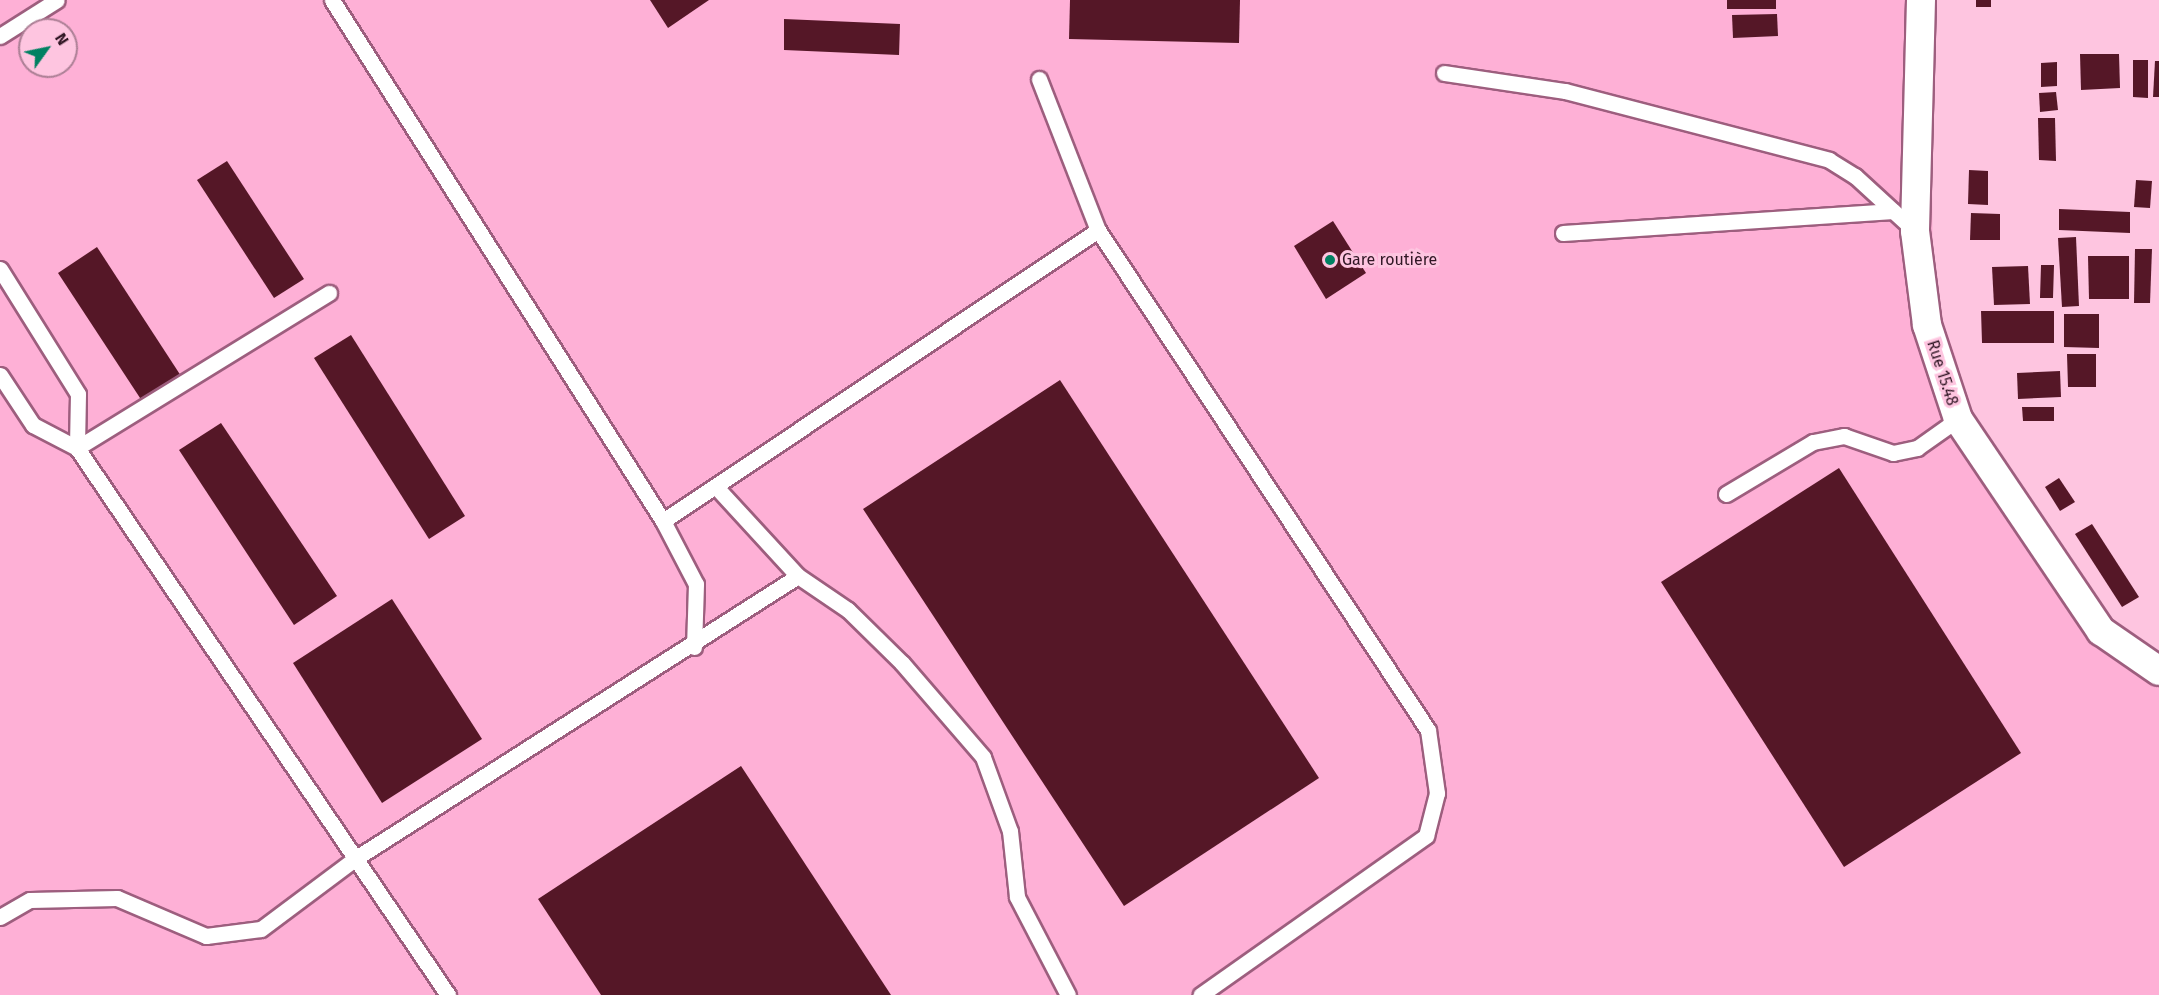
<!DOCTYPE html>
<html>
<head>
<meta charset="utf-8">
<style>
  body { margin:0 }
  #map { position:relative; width:2159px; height:995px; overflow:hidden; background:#fec5e0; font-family:"Fira Sans",sans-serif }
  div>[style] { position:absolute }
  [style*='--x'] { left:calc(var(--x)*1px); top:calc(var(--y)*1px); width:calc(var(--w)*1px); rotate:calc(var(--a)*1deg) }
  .built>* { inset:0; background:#feb0d6 }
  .building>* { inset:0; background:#551727 }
  .roads { filter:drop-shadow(2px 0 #9d5e7e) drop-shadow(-2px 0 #9d5e7e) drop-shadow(0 2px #9d5e7e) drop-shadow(0 -2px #9d5e7e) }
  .lane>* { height:15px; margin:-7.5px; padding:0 7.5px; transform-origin:7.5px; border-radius:7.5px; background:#fff }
  .street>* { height:28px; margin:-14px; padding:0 14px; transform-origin:14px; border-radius:14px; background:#fff }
  .dots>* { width:16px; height:16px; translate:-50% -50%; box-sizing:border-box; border:3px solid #fec5e0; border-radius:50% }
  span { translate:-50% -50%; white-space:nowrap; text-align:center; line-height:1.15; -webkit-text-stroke:6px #fec5e0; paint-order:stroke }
  .poi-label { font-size:16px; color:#301624 }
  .left { translate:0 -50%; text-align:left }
  .street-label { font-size:16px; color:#301624 }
  .north { position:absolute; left:18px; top:18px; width:60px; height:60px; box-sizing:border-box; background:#fec5e0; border:2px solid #ac7f95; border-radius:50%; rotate:57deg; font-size:16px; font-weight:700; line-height:24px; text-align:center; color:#301624 }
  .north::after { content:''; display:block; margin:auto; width:21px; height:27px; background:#008162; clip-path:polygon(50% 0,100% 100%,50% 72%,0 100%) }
</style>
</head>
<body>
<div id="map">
  <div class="built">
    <i style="clip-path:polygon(evenodd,0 0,1931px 0,1933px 296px,1956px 358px,1971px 429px,2102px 624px,2159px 664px,2159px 995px,0 995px,0 0,30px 30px,66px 30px,66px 66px,30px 66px,30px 30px)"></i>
  </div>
  <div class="building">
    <i style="clip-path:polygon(650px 0,709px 0,668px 28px)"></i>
    <i style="clip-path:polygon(1070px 0,1240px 0,1239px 43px,1069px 39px)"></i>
    <i style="clip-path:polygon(1727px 0,1776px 0,1776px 9px,1727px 9px)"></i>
    <i style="clip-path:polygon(1976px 0,1991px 0,1991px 7px,1976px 7px)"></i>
    <i style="clip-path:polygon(1777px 14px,1778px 36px,1733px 38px,1732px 15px)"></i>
    <i style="clip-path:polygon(784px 19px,900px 24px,899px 55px,784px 50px)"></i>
    <i style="clip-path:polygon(2080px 54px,2119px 54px,2120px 88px,2081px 90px)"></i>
    <i style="clip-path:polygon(2133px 60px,2148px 60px,2148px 98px,2133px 97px)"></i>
    <i style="clip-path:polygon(2155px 61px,2159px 61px,2159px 97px,2153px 97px)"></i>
    <i style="clip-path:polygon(2057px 62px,2057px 86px,2041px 87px,2041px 63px)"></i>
    <i style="clip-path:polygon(2056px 92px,2058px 110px,2040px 112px,2039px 93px)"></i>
    <i style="clip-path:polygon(2038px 118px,2055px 118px,2056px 161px,2039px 160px)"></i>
    <i style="clip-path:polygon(227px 161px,304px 279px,274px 298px,197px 180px)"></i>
    <i style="clip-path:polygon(1969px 170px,1988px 171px,1988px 205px,1968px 204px)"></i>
    <i style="clip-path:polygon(2136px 180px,2152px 181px,2150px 208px,2134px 207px)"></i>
    <i style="clip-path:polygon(2059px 209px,2130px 212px,2130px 233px,2059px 230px)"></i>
    <i style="clip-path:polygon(1971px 213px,2000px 214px,2000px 240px,1970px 240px)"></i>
    <i style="clip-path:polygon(1333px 221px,1366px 273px,1326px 299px,1294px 246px)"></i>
    <i style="clip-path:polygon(2076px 237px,2079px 306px,2062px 307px,2058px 238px)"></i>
    <i style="clip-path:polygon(97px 247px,181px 376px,142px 401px,58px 273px)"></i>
    <i style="clip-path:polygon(2135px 249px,2152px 249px,2150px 303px,2134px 303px)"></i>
    <i style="clip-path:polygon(2088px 256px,2129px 256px,2129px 299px,2089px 299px)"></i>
    <i style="clip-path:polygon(2041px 265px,2054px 265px,2053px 298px,2040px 298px)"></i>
    <i style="clip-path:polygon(2028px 266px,2030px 304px,1994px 305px,1992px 267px)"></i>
    <i style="clip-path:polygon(1981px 311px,2054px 311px,2054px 343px,1982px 343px)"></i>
    <i style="clip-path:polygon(2064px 314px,2099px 314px,2099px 348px,2064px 347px)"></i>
    <i style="clip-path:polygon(351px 335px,465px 516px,429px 539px,314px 358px)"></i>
    <i style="clip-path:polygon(2067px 354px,2096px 354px,2096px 387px,2068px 387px)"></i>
    <i style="clip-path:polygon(2060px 371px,2061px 397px,2018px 399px,2017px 373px)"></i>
    <i style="clip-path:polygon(1060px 380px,1319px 778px,1124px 906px,863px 509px)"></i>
    <i style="clip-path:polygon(2022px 407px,2054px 407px,2054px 421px,2023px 421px)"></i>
    <i style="clip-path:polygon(221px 423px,337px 596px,294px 625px,179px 450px)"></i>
    <i style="clip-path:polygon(1839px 468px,2021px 753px,1844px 867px,1661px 582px)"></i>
    <i style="clip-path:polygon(2059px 478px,2075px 502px,2060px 511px,2045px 487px)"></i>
    <i style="clip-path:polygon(2092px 524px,2139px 597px,2122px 607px,2075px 534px)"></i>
    <i style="clip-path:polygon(392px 599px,482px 739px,382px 803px,293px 663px)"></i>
    <i style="clip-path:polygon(741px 766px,891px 995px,601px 995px,538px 899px)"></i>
  </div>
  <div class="roads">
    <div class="lane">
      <i style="--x:332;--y:0;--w:617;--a:57.57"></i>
      <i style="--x:663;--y:521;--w:71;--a:62.4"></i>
      <i style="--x:696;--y:584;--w:63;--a:91.8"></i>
      <i style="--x:0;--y:36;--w:67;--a:-32.3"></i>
      <i style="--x:1444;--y:73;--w:122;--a:8.5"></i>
      <i style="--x:1565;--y:91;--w:273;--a:14.6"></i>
      <i style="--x:1829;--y:160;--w:31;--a:32"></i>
      <i style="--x:1855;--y:176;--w:81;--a:42.5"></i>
      <i style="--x:1039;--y:79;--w:162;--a:68.7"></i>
      <i style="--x:1098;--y:230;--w:599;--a:56.58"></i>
      <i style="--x:1428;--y:730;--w:64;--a:81.9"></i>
      <i style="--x:1437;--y:793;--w:44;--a:104.3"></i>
      <i style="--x:1426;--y:836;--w:276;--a:144.8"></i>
      <i style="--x:1563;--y:233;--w:331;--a:-3.8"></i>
      <i style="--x:0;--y:269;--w:147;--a:58"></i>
      <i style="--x:78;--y:394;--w:54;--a:91.1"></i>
      <i style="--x:0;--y:375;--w:60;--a:56.6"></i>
      <i style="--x:33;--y:425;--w:50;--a:27.6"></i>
      <i style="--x:77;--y:448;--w:661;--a:55.85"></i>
      <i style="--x:77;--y:448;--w:296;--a:-31.6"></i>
      <i style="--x:717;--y:488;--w:120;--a:47.4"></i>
      <i style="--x:798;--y:576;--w:60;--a:34.2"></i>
      <i style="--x:848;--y:610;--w:76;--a:44.5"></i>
      <i style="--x:902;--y:663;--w:124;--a:49.2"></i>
      <i style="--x:983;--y:757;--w:79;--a:70"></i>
      <i style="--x:1010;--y:831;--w:66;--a:83.9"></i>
      <i style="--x:1017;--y:897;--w:110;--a:62.5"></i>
      <i style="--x:1726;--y:494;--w:101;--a:-30.9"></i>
      <i style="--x:1813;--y:442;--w:32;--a:-11"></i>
      <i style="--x:1844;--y:436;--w:52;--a:19.1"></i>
      <i style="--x:1893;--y:453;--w:25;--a:-12"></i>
      <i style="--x:1917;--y:448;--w:50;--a:-35.3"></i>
      <i style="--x:663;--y:521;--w:523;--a:-33.78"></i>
      <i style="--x:0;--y:917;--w:34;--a:-30"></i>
      <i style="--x:30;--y:900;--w:87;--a:-1.3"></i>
      <i style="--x:117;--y:898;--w:97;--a:23.1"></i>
      <i style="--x:206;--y:936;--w:55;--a:-7.3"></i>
      <i style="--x:261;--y:929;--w:119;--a:-36.8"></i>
      <i style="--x:356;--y:858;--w:524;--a:-32.54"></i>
    </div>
    <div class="street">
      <i style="--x:1921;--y:0;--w:231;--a:91.5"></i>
      <i style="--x:1915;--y:231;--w:95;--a:82.7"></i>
      <i style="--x:1927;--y:325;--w:99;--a:71.7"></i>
      <i style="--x:1958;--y:419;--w:256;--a:56"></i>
      <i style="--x:2101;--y:631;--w:70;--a:34.6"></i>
    </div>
  </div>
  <div class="dots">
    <i style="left:1330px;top:260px;background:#008162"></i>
  </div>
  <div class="poi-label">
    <span class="left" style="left:1342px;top:260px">Gare routière</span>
  </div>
  <div class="street-label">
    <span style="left:1942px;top:373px;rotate:72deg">Rue 15.48</span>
  </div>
  <div class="north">N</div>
</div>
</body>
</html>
